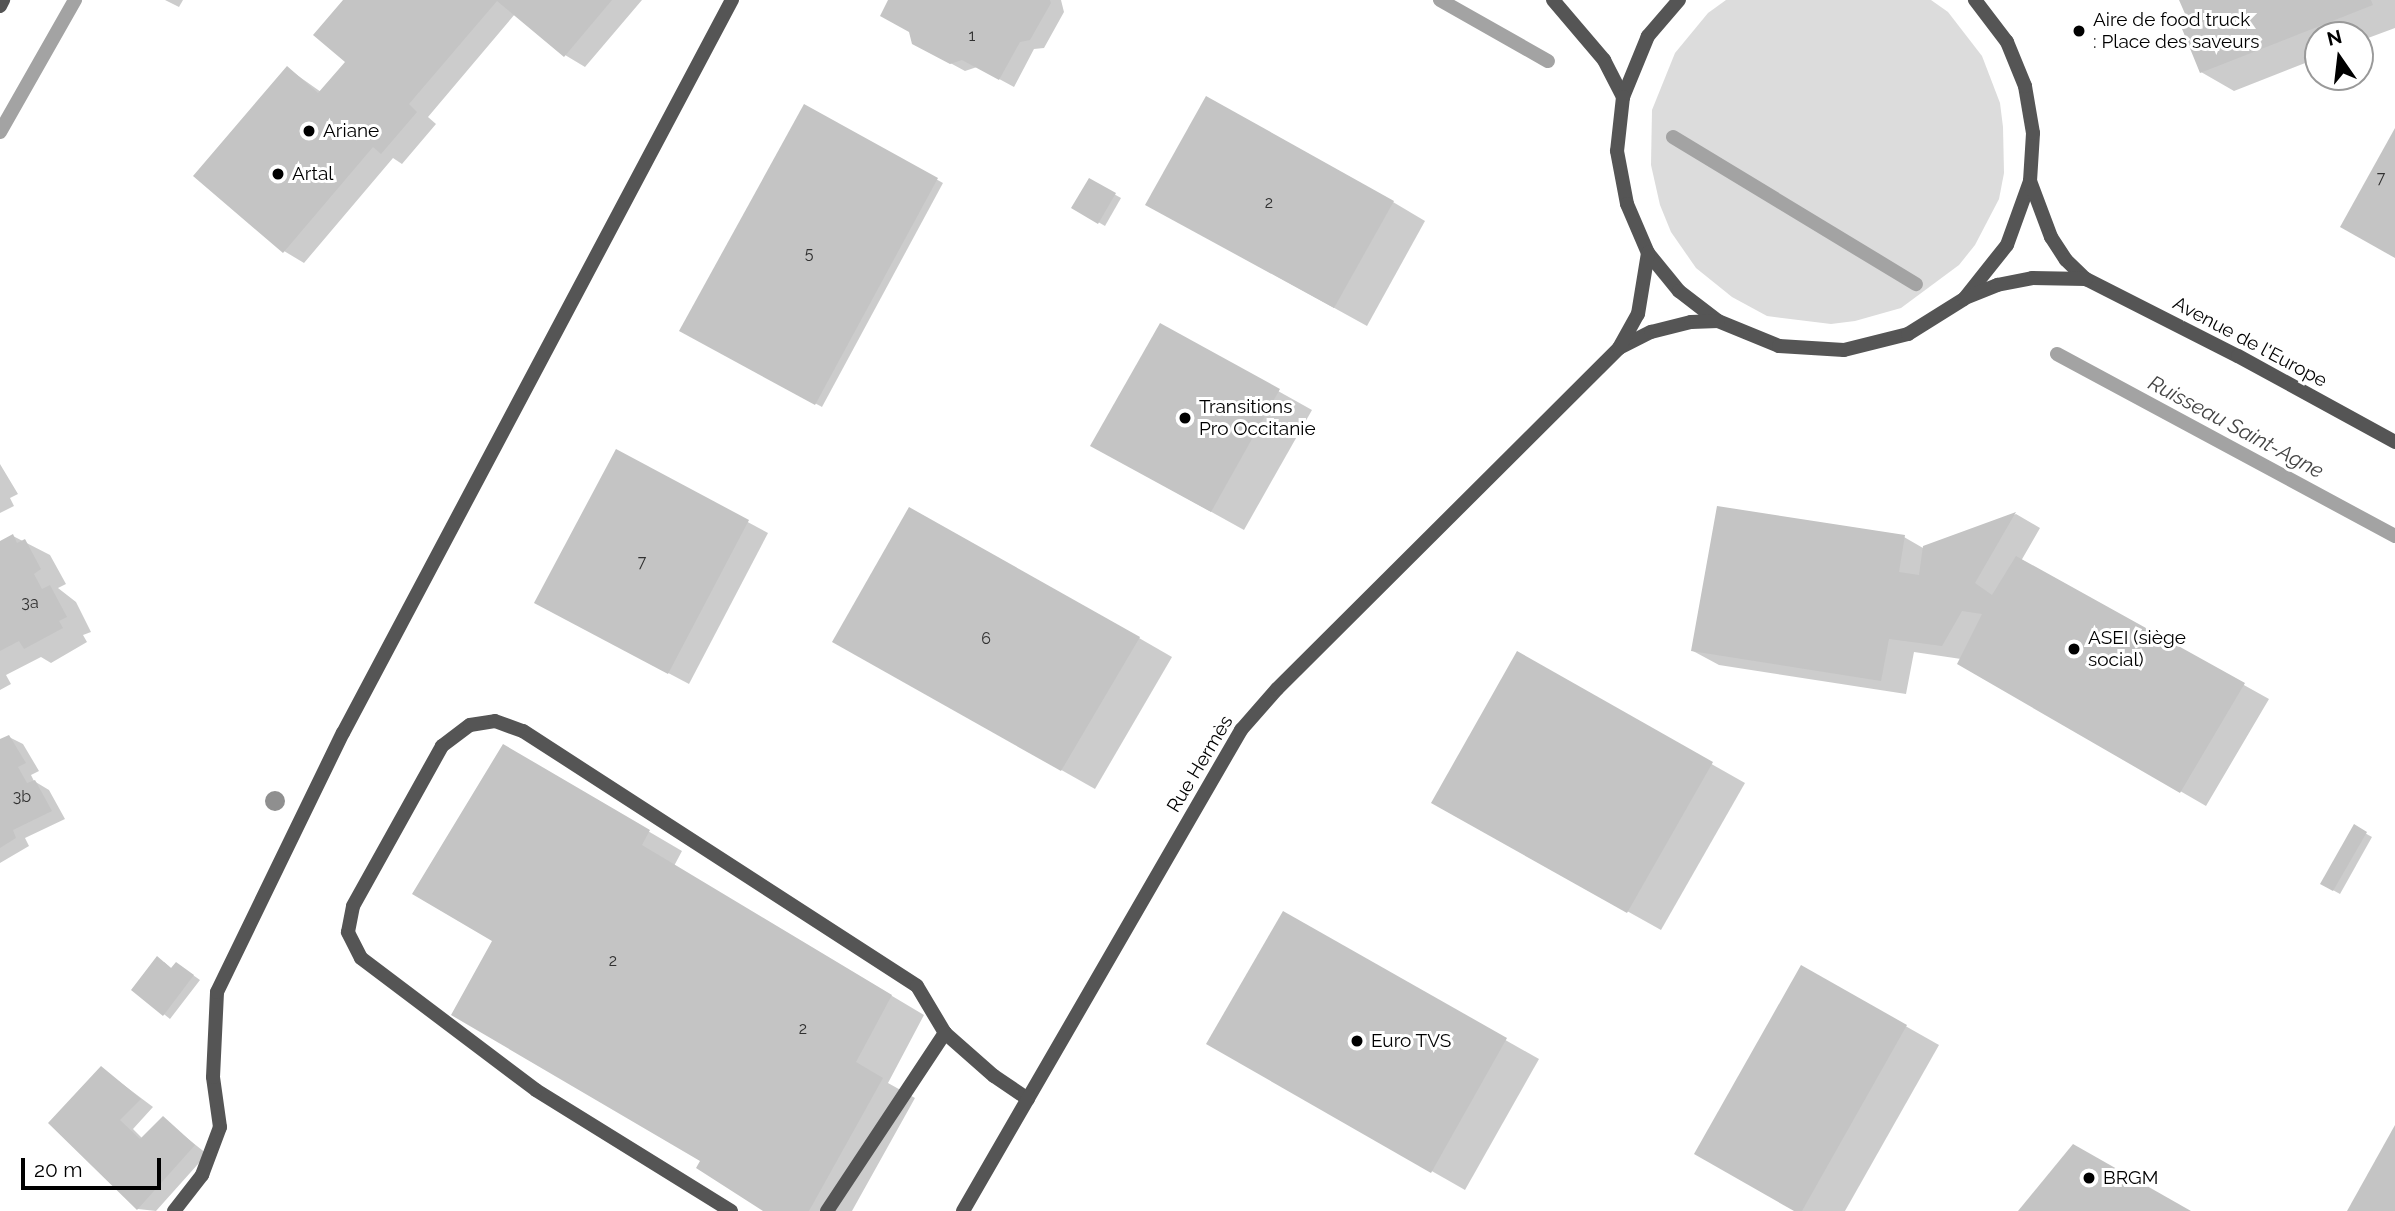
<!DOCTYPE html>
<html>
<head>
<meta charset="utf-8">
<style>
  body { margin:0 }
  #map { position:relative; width:2395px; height:1211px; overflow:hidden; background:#fff; font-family:Raleway,sans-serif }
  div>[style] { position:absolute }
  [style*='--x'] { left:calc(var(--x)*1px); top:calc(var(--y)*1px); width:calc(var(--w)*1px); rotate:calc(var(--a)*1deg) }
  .green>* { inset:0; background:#dcdcdc }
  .shadow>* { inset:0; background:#0003 }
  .stream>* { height:14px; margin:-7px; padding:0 7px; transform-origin:7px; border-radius:7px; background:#a3a3a3 }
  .building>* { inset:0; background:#c4c4c4 }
  .lane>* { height:14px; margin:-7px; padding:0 7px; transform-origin:7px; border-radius:7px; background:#555 }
  .street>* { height:14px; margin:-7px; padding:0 7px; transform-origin:7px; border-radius:7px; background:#555 }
  .trees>* { width:20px; height:20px; margin:-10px; border-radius:50%; background:#8f8f8f }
  .dots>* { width:19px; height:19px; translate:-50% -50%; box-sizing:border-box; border:4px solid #fff; border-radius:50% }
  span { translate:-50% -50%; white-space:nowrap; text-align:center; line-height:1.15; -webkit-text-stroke:6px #fff; paint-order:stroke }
  .number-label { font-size:16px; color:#313131 }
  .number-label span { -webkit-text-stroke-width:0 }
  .poi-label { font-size:19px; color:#000 }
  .left { translate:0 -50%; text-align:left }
  .street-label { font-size:19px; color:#000 }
  .water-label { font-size:21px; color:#444; font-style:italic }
  .north { position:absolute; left:2304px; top:21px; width:70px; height:70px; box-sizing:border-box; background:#fff; border:2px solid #999; border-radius:50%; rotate:346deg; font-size:19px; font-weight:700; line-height:28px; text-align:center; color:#000 }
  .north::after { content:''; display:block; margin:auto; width:24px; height:32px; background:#000; clip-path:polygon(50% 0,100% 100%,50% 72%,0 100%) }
  .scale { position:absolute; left:21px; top:1158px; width:140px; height:32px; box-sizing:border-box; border:4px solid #000; border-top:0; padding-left:9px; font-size:21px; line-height:24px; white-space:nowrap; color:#000; -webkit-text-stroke:5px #fff; paint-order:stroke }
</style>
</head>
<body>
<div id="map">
  <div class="green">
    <i style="clip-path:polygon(1726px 0,1931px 0,1948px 12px,1982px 56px,2000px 103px,2003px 127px,2004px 173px,1999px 199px,1975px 245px,1959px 265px,1901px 308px,1855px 321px,1831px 324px,1767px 316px,1732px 297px,1696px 268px,1671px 232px,1660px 205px,1651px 165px,1652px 110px,1675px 53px,1708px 13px)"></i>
  </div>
  <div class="shadow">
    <i style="clip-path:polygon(165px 0,183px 0,179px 7px)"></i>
    <i style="clip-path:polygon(345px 0,642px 0,585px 67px,565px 55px,515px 14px,428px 117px,436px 124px,402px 164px,393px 158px,304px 263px,284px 251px,287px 68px,321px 92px,347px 62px)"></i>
    <i style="clip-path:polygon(890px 0,1061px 0,1064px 12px,1044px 48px,1034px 49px,1014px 87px,977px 67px,965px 71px,928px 51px)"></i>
    <i style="clip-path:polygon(2181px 0,2395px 0,2395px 28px,2360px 41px,2360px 35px,2318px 35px,2318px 58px,2234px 91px,2201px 72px,2188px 17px)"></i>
    <i style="clip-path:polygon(805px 106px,943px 183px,822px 407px,681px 330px)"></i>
    <i style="clip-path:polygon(1089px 180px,1121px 198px,1105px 226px,1074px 208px)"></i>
    <i style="clip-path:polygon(1393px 202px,1425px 221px,1367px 326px,1180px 223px)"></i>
    <i style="clip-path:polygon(1160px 325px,1312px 410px,1244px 530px,1125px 464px)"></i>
    <i style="clip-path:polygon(617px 452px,768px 533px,689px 684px,557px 614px)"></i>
    <i style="clip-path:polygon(0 464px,18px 494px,10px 498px,14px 506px,0 513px)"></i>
    <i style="clip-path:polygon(2016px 514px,2040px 528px,2021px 561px,2269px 699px,2206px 806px,1959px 663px,1961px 659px,1914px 652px,1906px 694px,1719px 665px,1693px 651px,1904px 537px,1923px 548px)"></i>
    <i style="clip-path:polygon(13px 536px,50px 555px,66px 584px,58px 588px,76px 602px,91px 632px,83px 635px,87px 642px,51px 663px,41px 657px,6px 675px,11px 684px,0 690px,0 543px)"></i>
    <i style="clip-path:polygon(1139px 638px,1172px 657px,1095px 789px,835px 642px)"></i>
    <i style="clip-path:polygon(1517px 654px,1745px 783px,1661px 930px,1466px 821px)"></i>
    <i style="clip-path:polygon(9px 737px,23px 744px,39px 771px,31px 775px,34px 781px,49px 790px,65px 819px,25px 838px,29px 846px,0 863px,0 741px)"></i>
    <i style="clip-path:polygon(503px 746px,682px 851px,674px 866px,924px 1015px,888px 1083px,915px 1098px,852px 1211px,766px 1211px,702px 1160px,494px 940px)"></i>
    <i style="clip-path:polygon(2354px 827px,2372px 837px,2340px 894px,2322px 884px)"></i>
    <i style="clip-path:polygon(1283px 914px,1539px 1059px,1465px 1190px,1209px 1044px)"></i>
    <i style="clip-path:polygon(164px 962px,172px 969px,183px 968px,200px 980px,170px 1019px,134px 990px)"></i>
    <i style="clip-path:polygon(1801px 967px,1939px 1045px,1845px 1211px,1797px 1211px)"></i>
    <i style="clip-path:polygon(101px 1068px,153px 1107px,133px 1129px,143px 1139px,163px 1119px,207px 1154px,156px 1211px,138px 1209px)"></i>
  </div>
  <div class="stream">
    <i style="--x:1440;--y:0;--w:124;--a:29.5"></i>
    <i style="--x:0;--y:132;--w:152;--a:-60.4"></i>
    <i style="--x:1673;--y:137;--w:284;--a:31.2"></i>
    <i style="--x:2057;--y:354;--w:384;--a:28.3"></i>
  </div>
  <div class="building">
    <i style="clip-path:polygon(343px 0,612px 0,564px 57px,497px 1px,409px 104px,417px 112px,381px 154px,373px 147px,283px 253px,193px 176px,287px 66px,318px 93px,345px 62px,313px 35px)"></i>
    <i style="clip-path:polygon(888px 0,1050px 0,1051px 3px,1030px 40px,1020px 42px,999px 80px,962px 60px,950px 64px,912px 44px,909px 32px,880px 16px)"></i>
    <i style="clip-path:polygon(2179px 0,2371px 0,2373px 5px,2200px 73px,2178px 19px,2186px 16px)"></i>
    <i style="clip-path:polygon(1206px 96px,1394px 201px,1334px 308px,1145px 205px)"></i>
    <i style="clip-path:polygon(804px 104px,938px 178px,815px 405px,679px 331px)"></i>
    <i style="clip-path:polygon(2395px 128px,2395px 258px,2340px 227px)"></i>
    <i style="clip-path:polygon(1089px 178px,1116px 193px,1098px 224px,1071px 208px)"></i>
    <i style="clip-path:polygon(1160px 323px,1280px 389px,1211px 512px,1090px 446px)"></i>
    <i style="clip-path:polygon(616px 449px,749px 520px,668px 674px,534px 603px)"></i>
    <i style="clip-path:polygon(1717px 506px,1905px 535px,1899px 572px,1919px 575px,1923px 546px,2016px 512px,1975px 583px,1992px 595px,2016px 556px,2245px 683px,2180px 793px,1957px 664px,1982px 614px,1962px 611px,1942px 646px,1889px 639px,1881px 681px,1691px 651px)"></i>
    <i style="clip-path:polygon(909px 507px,1140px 637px,1061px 771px,832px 642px)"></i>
    <i style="clip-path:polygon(13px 534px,17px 543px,25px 539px,41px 569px,34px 574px,42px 589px,50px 585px,67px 617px,59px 621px,63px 628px,24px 649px,19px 641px,0 651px,0 541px)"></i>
    <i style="clip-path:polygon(1517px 651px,1713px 762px,1627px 913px,1431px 803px)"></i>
    <i style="clip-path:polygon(9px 735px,26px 763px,18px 767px,27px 783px,35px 780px,52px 811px,13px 830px,16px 838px,0 848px,0 739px)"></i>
    <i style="clip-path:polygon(503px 744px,650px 830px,642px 845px,892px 995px,856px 1062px,883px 1078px,809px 1211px,763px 1211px,696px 1168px,700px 1161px,451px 1015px,492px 941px,412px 894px)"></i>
    <i style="clip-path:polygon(2354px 824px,2367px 832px,2333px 891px,2320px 884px)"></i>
    <i style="clip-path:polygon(1283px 911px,1507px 1038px,1431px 1173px,1206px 1044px)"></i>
    <i style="clip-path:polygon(157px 956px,171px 968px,176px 962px,194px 975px,163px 1016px,131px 990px)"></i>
    <i style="clip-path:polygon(1801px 965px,1907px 1025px,1802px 1211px,1794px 1211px,1694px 1154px)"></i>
    <i style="clip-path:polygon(101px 1066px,141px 1099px,120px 1120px,140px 1139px,163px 1116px,195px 1145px,137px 1210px,48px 1123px)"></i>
    <i style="clip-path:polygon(2395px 1125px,2395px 1211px,2347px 1211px)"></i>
    <i style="clip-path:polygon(2073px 1144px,2191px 1211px,2018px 1211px)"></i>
  </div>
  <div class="lane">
    <i style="--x:0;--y:6;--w:7;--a:-63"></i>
    <i style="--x:174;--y:1211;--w:46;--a:-52.1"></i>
    <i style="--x:202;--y:1175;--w:51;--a:-69.4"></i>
    <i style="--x:220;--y:1127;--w:50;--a:-98"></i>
    <i style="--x:213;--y:1077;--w:85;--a:-87.3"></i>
    <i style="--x:217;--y:992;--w:288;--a:-64.1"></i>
    <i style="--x:343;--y:733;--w:830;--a:-62.05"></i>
    <i style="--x:731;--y:1211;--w:229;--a:-148.2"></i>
    <i style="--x:536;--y:1090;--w:219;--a:-143"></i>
    <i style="--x:361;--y:958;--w:29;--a:-117"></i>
    <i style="--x:348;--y:932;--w:26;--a:-79"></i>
    <i style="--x:353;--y:906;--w:183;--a:-60.9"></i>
    <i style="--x:442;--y:746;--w:35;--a:-37"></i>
    <i style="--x:470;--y:725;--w:25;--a:-9"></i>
    <i style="--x:495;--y:721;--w:30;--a:20"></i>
    <i style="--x:523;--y:731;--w:469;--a:32.9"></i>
    <i style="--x:917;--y:986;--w:55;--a:59.2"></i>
    <i style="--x:945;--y:1033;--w:65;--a:41.3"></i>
    <i style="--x:994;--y:1076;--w:41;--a:34.1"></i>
    <i style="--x:827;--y:1211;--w:214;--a:-56.5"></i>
  </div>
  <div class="street">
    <i style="--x:1553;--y:0;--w:79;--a:49.6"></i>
    <i style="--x:1604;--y:60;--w:42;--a:62.8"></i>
    <i style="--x:1679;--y:0;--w:48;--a:130.7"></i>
    <i style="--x:1648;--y:36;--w:66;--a:112.3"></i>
    <i style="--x:1623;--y:97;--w:54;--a:96.3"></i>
    <i style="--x:1617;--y:151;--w:54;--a:79.3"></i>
    <i style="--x:1627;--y:204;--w:53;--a:66.8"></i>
    <i style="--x:1648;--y:253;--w:49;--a:50.8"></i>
    <i style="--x:1679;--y:291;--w:49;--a:37.6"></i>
    <i style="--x:1718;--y:321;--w:66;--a:22.3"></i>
    <i style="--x:1779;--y:346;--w:65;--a:3.5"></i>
    <i style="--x:1844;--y:350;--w:66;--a:-14"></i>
    <i style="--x:1908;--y:334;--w:66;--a:-32"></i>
    <i style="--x:1964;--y:299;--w:69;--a:-51.5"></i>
    <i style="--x:2007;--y:245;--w:68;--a:-70.2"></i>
    <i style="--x:2030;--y:181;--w:48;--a:-86.4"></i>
    <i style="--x:2033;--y:133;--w:48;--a:-99.7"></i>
    <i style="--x:2025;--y:86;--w:48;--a:-112.2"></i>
    <i style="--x:2007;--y:42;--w:53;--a:-127.3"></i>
    <i style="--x:2030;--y:181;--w:60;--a:69.4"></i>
    <i style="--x:2051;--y:237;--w:27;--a:57"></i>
    <i style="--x:2066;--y:260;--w:28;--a:44"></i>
    <i style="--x:2086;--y:279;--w:170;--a:26.9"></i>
    <i style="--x:2238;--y:356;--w:179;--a:28.7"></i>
    <i style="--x:1965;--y:298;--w:35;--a:-22"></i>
    <i style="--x:1997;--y:285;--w:36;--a:-11"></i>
    <i style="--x:2032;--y:278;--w:54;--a:1.1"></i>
    <i style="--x:1619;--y:348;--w:36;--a:-27"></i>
    <i style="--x:1651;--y:332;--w:41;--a:-14"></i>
    <i style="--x:1691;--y:322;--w:27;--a:-2"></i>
    <i style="--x:963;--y:1211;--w:556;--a:-59.97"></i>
    <i style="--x:1241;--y:730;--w:55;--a:-48.7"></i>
    <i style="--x:1277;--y:689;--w:483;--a:-44.9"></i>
    <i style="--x:1619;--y:348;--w:39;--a:-61"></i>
    <i style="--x:1638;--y:314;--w:62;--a:-80.7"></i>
  </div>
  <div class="trees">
    <i style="left:275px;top:801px"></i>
  </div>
  <div class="dots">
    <i style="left:2079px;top:31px;background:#000"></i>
    <i style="left:309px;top:131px;background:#000"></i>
    <i style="left:278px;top:174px;background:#000"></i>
    <i style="left:1185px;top:418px;background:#000"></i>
    <i style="left:2074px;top:649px;background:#000"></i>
    <i style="left:1357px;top:1041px;background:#000"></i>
    <i style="left:2089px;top:1178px;background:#000"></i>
  </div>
  <div class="number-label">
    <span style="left:972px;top:36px">1</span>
    <span style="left:2381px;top:178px">7</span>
    <span style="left:1269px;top:203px">2</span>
    <span style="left:809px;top:254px">5</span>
    <span style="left:642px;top:562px">7</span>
    <span style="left:30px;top:603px">3a</span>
    <span style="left:986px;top:639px">6</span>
    <span style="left:22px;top:797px">3b</span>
    <span style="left:613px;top:961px">2</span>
    <span style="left:803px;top:1029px">2</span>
  </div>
  <div class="poi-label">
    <span class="left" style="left:2093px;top:31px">Aire de food truck<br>: Place des saveurs</span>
    <span class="left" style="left:323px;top:131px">Ariane</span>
    <span class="left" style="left:292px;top:174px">Artal</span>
    <span class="left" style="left:1199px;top:418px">Transitions<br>Pro Occitanie</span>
    <span class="left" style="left:2088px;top:649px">ASEI (siège<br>social)</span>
    <span class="left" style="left:1371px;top:1041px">Euro TVS</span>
    <span class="left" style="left:2103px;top:1178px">BRGM</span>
  </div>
  <div class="street-label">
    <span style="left:2250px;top:342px;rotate:28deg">Avenue de l'Europe</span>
    <span style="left:1200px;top:764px;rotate:-59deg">Rue Hermès</span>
  </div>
  <div class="water-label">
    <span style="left:2236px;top:427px;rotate:28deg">Ruisseau Saint-Agne</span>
  </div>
  <div class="north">N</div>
  <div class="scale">20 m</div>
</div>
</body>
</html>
